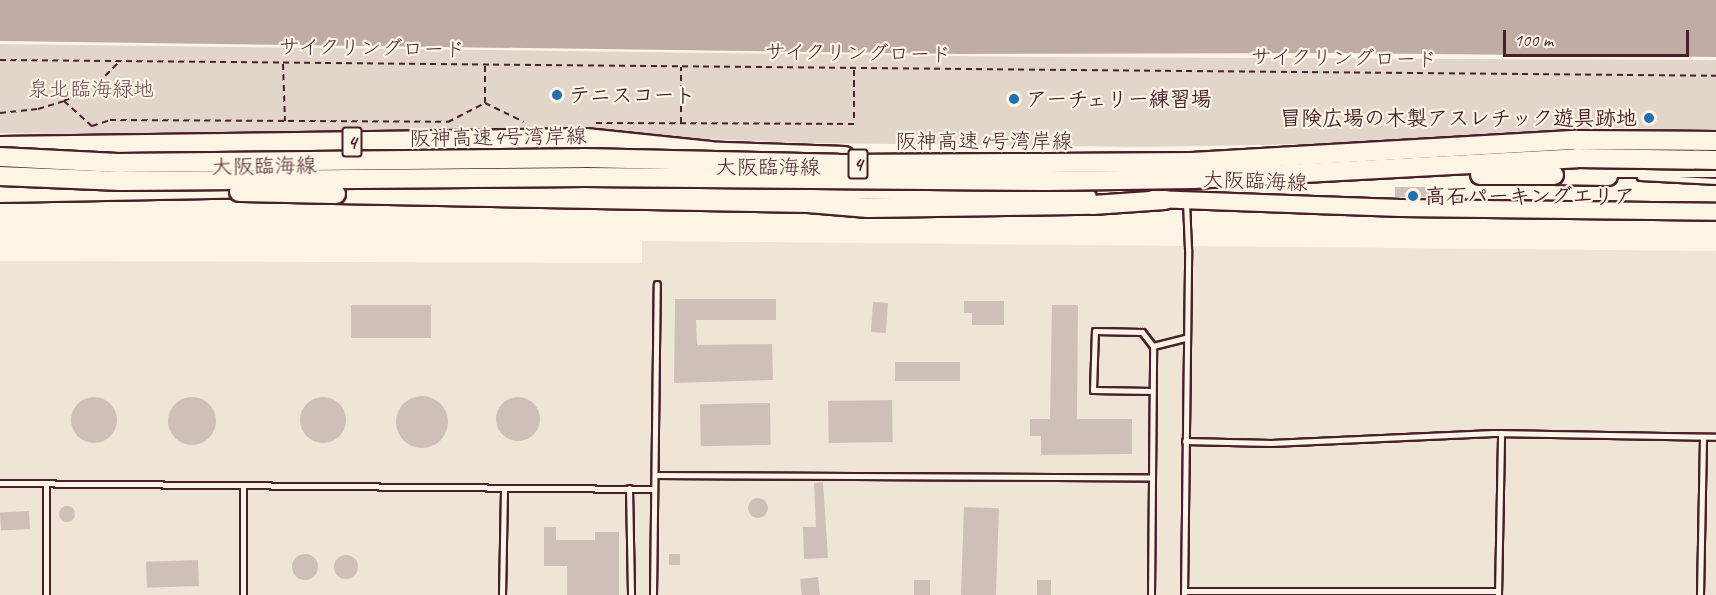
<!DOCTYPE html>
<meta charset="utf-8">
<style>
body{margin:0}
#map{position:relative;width:1716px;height:595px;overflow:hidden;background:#fcf5e5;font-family:Caveat,"Klee One",sans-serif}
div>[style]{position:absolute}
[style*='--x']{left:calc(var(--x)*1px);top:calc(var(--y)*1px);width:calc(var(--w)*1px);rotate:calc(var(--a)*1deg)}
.built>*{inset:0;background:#eee5d7}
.green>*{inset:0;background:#e2d5ca}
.water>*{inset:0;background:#c0aca5}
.building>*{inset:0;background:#cfc0b7;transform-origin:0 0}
.round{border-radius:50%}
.path>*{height:2px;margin-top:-1px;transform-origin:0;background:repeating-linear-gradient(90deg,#4a1f2b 0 6px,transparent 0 10.5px)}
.roads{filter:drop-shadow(2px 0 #4a1f2b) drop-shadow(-2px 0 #4a1f2b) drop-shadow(0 2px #4a1f2b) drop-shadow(0 -2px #4a1f2b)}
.lane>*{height:5px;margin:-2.5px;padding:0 2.5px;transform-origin:2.5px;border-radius:2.5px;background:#fcf5e5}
.primary>*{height:16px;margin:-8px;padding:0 8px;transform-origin:8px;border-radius:8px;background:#fcf5e5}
.highway>*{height:18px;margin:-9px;padding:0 9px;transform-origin:9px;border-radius:9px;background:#fcf5e5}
.bridges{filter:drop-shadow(2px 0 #4a1f2b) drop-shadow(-2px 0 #4a1f2b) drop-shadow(0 2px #4a1f2b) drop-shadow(0 -2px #4a1f2b)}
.highway-bridge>*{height:18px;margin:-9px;padding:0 9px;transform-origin:9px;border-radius:9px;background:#fcf5e5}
.dots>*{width:16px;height:16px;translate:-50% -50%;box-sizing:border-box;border:3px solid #fcf5e5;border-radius:50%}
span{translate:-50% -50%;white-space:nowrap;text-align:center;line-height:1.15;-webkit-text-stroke:4.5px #fcf5e5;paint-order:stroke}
.shield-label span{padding:2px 4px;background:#fcf5e5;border:2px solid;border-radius:4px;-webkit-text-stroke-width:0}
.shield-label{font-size:20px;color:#4a1f2b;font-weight:700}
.street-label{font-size:21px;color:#4a1f2b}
.park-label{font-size:21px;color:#704c53}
.poi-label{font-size:21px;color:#4a1f2b;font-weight:700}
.left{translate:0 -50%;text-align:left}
.right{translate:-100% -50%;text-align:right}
.scale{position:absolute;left:1503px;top:30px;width:186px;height:27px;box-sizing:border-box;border:3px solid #4a1f2b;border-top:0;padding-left:8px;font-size:18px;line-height:21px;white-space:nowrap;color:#4a1f2b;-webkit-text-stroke:4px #fcf5e5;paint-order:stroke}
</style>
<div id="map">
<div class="built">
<i style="clip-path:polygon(642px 241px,1716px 251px,1716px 595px,0 595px,0 261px,642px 263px)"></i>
</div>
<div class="green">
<i style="clip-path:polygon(0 44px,1042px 57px,1716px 60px,1716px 130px,1609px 128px,1307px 144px,1140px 147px,809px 143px,704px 139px,580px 130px,232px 136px,8px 133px,0 133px)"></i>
</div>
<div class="water">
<i style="clip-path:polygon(0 0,1716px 0,1716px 57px,1333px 53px,961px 54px,0 41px)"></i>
</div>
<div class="building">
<i style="left:1395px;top:187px;width:37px;height:10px"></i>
<i style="clip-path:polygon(675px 299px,776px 299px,776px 320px,696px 320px,697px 345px,772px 344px,773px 380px,674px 383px)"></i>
<i style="clip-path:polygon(964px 301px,1004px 301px,1004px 325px,972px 325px,972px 313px,964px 313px)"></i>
<i style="left:873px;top:302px;width:15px;height:30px;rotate:4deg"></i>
<i style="left:351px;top:305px;width:80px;height:33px"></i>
<i style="clip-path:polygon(1052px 305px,1078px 305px,1077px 419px,1132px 419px,1132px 454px,1041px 455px,1041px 436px,1030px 436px,1030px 419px,1050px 419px)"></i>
<i style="left:960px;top:362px;width:19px;height:65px;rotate:90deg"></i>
<i class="round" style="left:396px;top:396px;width:52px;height:52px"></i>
<i class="round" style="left:496px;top:397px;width:44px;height:44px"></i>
<i class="round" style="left:71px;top:397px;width:46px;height:46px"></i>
<i class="round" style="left:300px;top:397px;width:46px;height:46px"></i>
<i class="round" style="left:168px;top:397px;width:48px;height:48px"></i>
<i style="left:892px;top:400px;width:42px;height:64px;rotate:89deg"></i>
<i style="left:770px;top:403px;width:42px;height:70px;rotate:89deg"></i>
<i style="clip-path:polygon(823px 482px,828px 558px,804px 559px,803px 527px,816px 527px,814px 483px)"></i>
<i class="round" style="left:748px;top:498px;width:20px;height:20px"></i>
<i class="round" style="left:59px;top:506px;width:16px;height:16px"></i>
<i style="left:964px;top:507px;width:35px;height:88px;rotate:2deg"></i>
<i style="left:29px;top:511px;width:18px;height:29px;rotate:87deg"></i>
<i style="clip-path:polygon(544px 527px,556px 527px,556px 540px,595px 540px,595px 532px,619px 532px,619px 595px,567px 595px,567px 566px,544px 566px)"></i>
<i style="left:669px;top:554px;width:11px;height:11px"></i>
<i class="round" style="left:292px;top:554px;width:26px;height:26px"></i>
<i class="round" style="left:334px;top:555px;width:24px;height:24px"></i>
<i style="left:198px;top:560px;width:26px;height:52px;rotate:88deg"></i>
<i style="left:818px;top:577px;width:18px;height:18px;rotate:84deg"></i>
<i style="left:914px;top:580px;width:16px;height:15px"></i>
<i style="left:1037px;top:580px;width:14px;height:15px"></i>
</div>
<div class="path">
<i style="--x:0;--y:60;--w:1716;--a:0.53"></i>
<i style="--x:283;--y:64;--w:57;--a:88"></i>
<i style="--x:64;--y:101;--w:38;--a:42"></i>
<i style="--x:92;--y:126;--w:19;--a:-18"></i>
<i style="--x:110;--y:120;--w:338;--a:0.3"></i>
<i style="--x:448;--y:122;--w:42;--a:-27.2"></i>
<i style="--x:485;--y:103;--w:43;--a:26"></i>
<i style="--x:485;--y:103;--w:39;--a:-90"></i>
<i style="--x:0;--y:113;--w:38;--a:-6"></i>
<i style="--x:38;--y:109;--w:27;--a:-17"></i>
<i style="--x:64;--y:101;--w:38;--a:-28"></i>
<i style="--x:98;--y:83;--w:31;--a:-45"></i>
<i style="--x:854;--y:118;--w:50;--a:-90"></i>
<i style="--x:596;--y:123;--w:258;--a:0.2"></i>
<i style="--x:681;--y:123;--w:56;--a:-90"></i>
</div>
<div class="roads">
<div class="lane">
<i style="--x:1640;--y:177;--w:76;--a:3"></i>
<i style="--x:1152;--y:391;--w:59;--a:-179"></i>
<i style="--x:1093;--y:390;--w:59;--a:-88.1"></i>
<i style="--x:1095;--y:331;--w:47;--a:1.2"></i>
<i style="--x:1142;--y:332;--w:18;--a:52"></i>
<i style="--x:1185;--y:441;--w:86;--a:1.3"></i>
<i style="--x:1271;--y:443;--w:223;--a:-2.6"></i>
<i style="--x:1494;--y:433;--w:222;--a:1"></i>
<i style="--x:655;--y:475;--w:497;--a:0.3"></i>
<i style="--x:0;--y:483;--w:653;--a:0.53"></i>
<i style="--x:46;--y:483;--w:112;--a:90"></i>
<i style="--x:243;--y:486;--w:109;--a:90"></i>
<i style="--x:629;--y:488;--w:107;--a:88.9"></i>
<i style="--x:1184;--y:591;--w:314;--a:0"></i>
<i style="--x:502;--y:595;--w:107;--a:-88.9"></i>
<i style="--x:653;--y:595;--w:311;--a:-89.3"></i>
<i style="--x:1151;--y:595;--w:249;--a:-89.5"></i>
<i style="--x:1153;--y:346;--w:34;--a:-14"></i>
<i style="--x:1184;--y:595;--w:346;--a:-89.3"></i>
<i style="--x:1188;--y:249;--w:47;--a:-92.4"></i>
<i style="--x:1498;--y:595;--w:162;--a:-88.9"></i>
<i style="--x:1700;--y:595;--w:158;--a:-88.9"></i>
</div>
<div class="primary">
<i style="--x:697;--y:150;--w:148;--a:1.9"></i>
<i style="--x:112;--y:153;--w:346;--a:-0.5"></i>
<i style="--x:1591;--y:169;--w:125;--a:0"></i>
<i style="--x:454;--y:188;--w:442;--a:0.4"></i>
<i style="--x:896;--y:191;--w:192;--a:1.8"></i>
<i style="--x:0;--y:194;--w:251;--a:-1.1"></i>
<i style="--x:1153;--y:199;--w:248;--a:2.1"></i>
<i style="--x:1401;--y:208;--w:315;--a:0.7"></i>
</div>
<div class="highway">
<i style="--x:0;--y:146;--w:586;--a:-0.78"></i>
<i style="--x:586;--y:138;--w:125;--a:6"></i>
<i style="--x:1554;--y:175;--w:54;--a:1.1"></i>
<i style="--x:336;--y:194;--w:472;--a:1.1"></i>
<i style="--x:808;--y:203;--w:60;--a:4.8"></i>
<i style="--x:868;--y:208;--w:225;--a:-0.8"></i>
<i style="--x:1093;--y:205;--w:72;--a:-4"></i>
</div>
</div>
<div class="bridges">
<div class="highway-bridge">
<i style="--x:0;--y:157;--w:118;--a:2.9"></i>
<i style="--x:118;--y:163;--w:465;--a:-0.6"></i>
<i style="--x:583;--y:158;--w:255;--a:1.3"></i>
<i style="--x:838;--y:164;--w:210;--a:-0.3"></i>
<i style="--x:1048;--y:163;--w:144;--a:-0.4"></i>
<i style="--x:1192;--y:162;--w:385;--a:-3.3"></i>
<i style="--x:1576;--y:140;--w:140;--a:0.4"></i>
<i style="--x:1480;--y:175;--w:74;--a:0"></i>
<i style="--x:0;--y:176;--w:121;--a:2.4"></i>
<i style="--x:121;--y:181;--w:464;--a:-0.5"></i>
<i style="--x:585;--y:177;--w:461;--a:0.5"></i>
<i style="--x:1046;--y:181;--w:147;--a:-0.8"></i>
<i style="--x:1193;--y:179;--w:385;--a:-3.1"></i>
<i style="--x:1577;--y:158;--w:139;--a:0.8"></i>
<i style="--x:239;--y:192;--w:97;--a:1.2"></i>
</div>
</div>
<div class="dots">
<i style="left:557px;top:95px;background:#1f6fb2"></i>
<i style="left:1014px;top:99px;background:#1f6fb2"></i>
<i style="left:1649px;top:118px;background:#1f6fb2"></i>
<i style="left:1413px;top:196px;background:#1f6fb2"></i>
</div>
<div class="shield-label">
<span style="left:352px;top:142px">4</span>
<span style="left:858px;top:164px">4</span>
</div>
<div class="street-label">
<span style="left:372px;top:48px;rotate:1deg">サイクリングロード</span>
<span style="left:858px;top:53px;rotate:1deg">サイクリングロード</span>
<span style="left:1344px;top:58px;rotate:1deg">サイクリングロード</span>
<span style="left:498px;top:137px;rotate:-1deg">阪神高速4号湾岸線</span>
<span style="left:984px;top:141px">阪神高速4号湾岸線</span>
<span style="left:264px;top:166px;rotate:-1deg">大阪臨海線</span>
<span style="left:768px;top:167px">大阪臨海線</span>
<span style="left:1255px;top:181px;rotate:2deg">大阪臨海線</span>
</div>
<div class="park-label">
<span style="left:91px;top:89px">泉北臨海緑地</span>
</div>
<div class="poi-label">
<span class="left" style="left:569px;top:95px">テニスコート</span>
<span class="left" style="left:1026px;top:99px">アーチェリー練習場</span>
<span class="right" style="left:1637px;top:118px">冒険広場の木製アスレチック遊具跡地</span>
<span class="left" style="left:1425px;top:196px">高石パーキングエリア</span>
</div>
<div class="scale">100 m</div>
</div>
